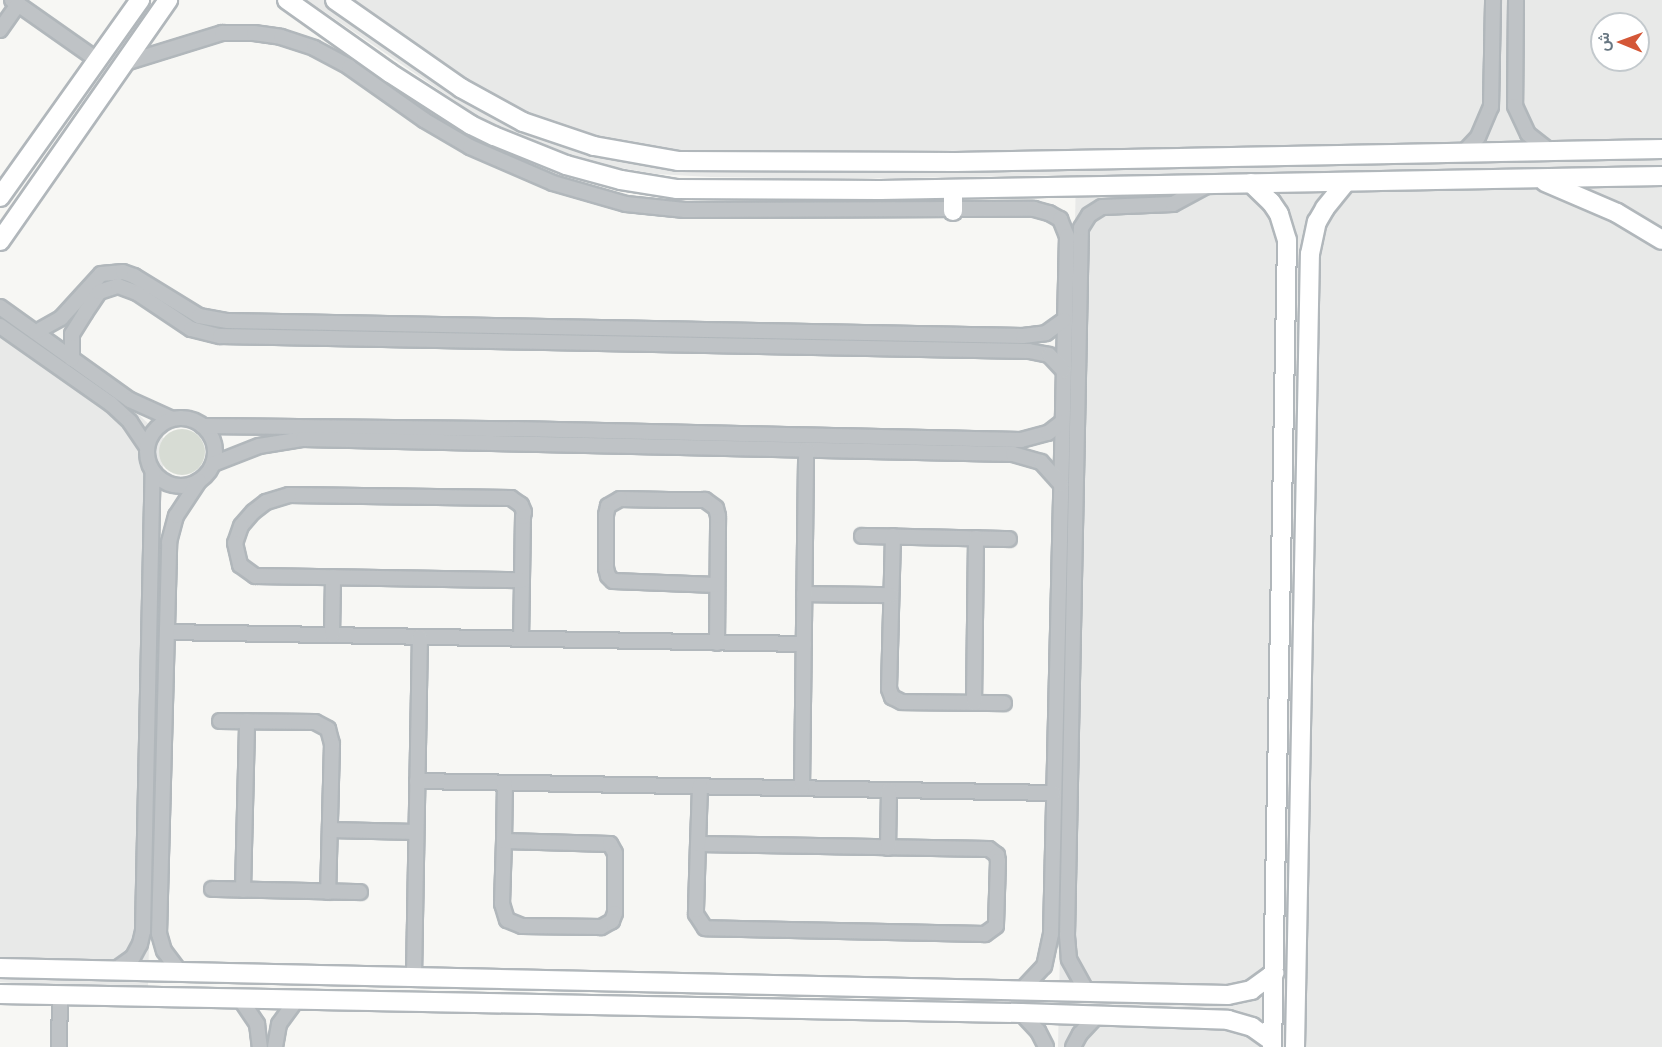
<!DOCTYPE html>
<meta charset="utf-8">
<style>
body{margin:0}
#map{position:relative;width:1662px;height:1047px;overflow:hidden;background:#f7f7f4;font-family:Helvetica,Vazirmatn,sans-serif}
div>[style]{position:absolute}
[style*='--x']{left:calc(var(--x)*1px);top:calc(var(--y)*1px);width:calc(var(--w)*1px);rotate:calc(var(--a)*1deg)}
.built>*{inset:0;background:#e8e9e8}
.green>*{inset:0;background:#d7dcd4}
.round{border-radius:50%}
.roads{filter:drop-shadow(2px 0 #b1b7bb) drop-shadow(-2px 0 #b1b7bb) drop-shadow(0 2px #b1b7bb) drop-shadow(0 -2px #b1b7bb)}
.street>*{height:14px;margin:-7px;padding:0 7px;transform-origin:7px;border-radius:7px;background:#bfc3c6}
.street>.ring{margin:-7px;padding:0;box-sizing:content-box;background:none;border:14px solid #bfc3c6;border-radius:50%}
.secondary>*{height:18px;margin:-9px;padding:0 9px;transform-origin:9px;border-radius:9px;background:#fff}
span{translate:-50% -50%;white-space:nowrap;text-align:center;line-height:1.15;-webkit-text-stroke:6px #fff;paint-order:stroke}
.north{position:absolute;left:1590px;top:12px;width:60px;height:60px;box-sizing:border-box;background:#fff;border:2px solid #c3c9cd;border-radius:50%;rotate:271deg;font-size:16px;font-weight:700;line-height:24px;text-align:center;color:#697883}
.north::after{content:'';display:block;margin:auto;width:21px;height:27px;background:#d45737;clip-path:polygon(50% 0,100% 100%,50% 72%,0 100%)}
</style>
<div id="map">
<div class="built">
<i style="clip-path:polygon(evenodd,307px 0,1662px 0,1662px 1047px,1058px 1047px,1076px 175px,842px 179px,711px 177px,656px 174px,603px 165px,525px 139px,476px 115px,307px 0,1602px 24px,1638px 24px,1638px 60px,1602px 60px,1602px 24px)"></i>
<i style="clip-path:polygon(0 319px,138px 414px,174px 448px,164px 462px,160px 484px,148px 987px,47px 986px,0 982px)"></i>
</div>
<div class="green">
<i class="round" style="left:159px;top:429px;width:46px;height:46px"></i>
</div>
<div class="roads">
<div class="street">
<i style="--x:12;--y:0;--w:103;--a:35.1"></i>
<i style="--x:1516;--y:0;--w:106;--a:90.5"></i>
<i style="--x:1515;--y:106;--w:31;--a:65"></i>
<i style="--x:1528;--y:134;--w:28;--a:38"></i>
<i style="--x:0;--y:30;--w:32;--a:-55"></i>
<i style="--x:125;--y:63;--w:102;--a:-17.2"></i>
<i style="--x:222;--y:33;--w:32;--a:0"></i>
<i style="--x:254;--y:33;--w:27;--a:8"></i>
<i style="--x:281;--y:37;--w:35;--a:18"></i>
<i style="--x:314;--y:48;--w:40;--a:28"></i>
<i style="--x:349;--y:67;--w:92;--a:35.2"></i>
<i style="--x:424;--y:120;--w:53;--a:30.4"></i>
<i style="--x:470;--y:147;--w:90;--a:23.4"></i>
<i style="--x:553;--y:183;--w:76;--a:16"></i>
<i style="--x:626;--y:204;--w:59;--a:5.8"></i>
<i style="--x:685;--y:210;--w:349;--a:-0.2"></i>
<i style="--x:1034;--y:209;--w:16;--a:15"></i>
<i style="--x:1049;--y:213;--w:13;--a:29"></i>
<i style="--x:1060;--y:219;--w:18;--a:68"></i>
<i style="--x:1067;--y:236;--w:698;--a:91.31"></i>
<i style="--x:1051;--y:934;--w:33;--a:102"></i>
<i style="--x:1044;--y:966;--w:33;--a:133"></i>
<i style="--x:1463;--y:153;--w:22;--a:-47"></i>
<i style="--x:1478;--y:137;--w:33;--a:-67"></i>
<i style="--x:1491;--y:107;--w:107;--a:-88.9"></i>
<i style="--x:0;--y:307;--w:160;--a:35.6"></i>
<i style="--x:130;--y:400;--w:46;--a:24.3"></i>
<i style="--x:0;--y:326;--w:136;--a:35.1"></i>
<i style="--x:111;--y:404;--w:26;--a:43"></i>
<i style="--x:130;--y:422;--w:30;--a:56"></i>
<i style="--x:36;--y:332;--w:29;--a:-29"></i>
<i style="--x:61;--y:318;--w:59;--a:-47.7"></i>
<i style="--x:101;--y:274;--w:22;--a:-5"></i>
<i style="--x:123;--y:272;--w:12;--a:20"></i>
<i style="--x:134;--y:276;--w:76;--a:31.6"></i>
<i style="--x:199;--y:316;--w:29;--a:10"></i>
<i style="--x:228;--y:321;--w:795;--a:1.08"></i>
<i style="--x:1023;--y:336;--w:23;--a:-7"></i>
<i style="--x:1046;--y:333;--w:22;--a:-36"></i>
<i style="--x:72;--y:359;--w:25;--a:-90"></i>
<i style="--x:72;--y:334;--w:25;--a:-58"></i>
<i style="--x:85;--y:313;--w:25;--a:-56"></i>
<i style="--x:99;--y:292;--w:20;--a:-18"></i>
<i style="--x:118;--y:286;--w:20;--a:20"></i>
<i style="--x:137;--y:293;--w:65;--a:33.7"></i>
<i style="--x:191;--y:329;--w:30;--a:14"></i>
<i style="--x:220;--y:336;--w:809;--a:1.06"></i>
<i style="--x:1029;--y:351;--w:20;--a:11"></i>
<i style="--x:1049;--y:355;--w:21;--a:47"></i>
<i class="ring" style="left:147px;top:418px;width:54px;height:54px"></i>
<i style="--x:203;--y:426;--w:310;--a:0.6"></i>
<i style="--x:513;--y:429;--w:508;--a:1.24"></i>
<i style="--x:1021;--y:440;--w:28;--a:-15"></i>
<i style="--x:1048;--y:433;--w:18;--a:-38"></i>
<i style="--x:213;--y:464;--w:49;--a:-21.4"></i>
<i style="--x:259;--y:446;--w:45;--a:-9"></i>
<i style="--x:303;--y:439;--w:710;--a:1.21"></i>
<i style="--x:1013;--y:454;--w:29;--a:16"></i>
<i style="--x:1041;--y:462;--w:30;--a:48"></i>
<i style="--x:862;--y:536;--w:147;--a:1.2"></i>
<i style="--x:893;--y:536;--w:153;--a:91.5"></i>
<i style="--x:889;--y:689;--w:9;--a:69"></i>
<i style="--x:892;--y:697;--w:11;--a:27"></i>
<i style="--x:902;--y:702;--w:102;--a:0.6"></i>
<i style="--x:804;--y:594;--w:87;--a:0.7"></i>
<i style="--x:167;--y:632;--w:637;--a:1.08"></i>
<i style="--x:332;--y:635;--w:58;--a:-89"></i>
<i style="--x:521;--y:639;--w:59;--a:-89"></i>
<i style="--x:522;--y:580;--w:63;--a:-89.1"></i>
<i style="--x:523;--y:517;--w:5;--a:-79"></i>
<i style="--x:524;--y:512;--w:8;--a:-113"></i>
<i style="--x:521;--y:505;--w:12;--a:-145"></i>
<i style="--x:511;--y:498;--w:222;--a:-179.2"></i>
<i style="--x:289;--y:495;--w:24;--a:163"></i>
<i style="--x:266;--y:502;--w:16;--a:142"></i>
<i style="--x:253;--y:512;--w:18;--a:131"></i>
<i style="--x:241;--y:526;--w:18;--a:109"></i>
<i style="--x:235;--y:543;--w:23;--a:77"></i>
<i style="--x:240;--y:565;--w:19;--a:36"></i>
<i style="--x:255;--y:576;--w:267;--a:0.9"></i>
<i style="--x:717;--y:643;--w:127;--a:-89.5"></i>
<i style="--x:718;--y:516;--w:8;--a:-104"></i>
<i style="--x:716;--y:508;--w:14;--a:-144"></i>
<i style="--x:705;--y:500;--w:36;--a:180"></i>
<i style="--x:669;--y:500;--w:49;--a:-178.8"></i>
<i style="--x:620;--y:499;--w:14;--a:150"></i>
<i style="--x:608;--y:506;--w:9;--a:103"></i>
<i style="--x:606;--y:515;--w:53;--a:90"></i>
<i style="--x:606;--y:568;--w:8;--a:76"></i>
<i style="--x:608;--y:576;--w:7;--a:45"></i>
<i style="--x:613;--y:581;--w:104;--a:2.2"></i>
<i style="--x:974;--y:703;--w:165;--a:-89.3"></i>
<i style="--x:220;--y:721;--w:95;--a:0.6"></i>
<i style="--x:315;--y:722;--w:15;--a:28"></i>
<i style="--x:328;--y:729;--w:16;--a:75"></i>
<i style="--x:332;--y:744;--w:148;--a:91.5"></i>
<i style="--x:417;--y:781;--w:637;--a:1.08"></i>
<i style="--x:802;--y:788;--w:338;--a:-89.3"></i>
<i style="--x:330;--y:830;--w:86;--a:1.3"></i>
<i style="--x:504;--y:841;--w:106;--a:1.6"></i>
<i style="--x:610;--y:844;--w:10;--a:61"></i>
<i style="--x:615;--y:853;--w:60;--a:90"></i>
<i style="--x:615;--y:913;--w:9;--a:111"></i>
<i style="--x:612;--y:921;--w:13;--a:151"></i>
<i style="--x:601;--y:927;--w:79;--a:-179.3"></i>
<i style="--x:522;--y:926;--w:16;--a:-158"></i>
<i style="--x:507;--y:920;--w:17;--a:-107"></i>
<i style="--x:502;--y:904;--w:63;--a:-88.2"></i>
<i style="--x:504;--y:841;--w:58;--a:-89"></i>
<i style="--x:698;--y:844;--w:291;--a:1"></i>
<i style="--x:989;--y:849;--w:10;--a:37"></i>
<i style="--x:997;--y:855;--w:6;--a:81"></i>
<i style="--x:998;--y:861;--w:65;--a:91.8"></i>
<i style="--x:996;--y:926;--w:14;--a:144"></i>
<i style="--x:985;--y:934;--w:280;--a:-178.8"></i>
<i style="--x:705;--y:928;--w:17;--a:-123"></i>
<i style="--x:696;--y:914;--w:4;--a:-90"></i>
<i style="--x:696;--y:910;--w:66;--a:-88.3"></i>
<i style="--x:698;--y:844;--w:58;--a:-88"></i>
<i style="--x:888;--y:848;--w:58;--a:-89"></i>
<i style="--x:212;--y:889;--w:148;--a:1.2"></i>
<i style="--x:243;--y:890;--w:169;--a:-88.6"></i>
<i style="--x:115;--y:970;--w:22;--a:-36"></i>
<i style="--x:133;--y:957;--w:15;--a:-62"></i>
<i style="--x:140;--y:944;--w:13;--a:-77"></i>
<i style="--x:143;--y:931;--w:460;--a:-88.8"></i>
<i style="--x:180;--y:972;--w:26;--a:-127"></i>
<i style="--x:164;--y:951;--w:18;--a:-106"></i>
<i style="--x:159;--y:934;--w:392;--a:-88.5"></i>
<i style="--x:169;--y:542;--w:27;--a:-75"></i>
<i style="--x:176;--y:516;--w:42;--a:-56.7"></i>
<i style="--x:414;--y:977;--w:340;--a:-89"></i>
<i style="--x:1087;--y:992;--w:38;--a:-119"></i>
<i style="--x:1069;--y:959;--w:24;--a:-95"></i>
<i style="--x:1067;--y:935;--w:707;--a:-88.87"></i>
<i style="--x:1081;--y:228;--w:15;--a:-58"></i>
<i style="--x:1089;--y:215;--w:15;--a:-32"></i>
<i style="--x:1102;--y:207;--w:71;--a:-2.4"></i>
<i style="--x:1173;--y:204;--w:42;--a:-28.4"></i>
<i style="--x:241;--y:1000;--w:29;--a:56"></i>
<i style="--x:257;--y:1024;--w:23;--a:83"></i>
<i style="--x:1021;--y:1013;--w:25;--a:47"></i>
<i style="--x:1038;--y:1031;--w:18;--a:63"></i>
<i style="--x:59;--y:1047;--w:50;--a:-88.9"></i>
<i style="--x:275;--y:1047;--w:23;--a:-80"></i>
<i style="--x:279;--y:1024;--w:29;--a:-54"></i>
<i style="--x:1073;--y:1047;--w:15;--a:-62"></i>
<i style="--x:1080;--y:1034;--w:25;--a:-47"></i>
</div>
<div class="secondary">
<i style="--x:287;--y:0;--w:126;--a:35.3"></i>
<i style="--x:390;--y:73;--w:96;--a:32.7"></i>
<i style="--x:471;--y:125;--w:25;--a:26"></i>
<i style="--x:494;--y:136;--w:78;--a:21.9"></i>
<i style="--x:566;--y:165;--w:57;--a:15.3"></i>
<i style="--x:621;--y:180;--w:57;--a:9.1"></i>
<i style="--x:677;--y:189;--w:203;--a:0.3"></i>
<i style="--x:880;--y:190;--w:782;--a:-1.03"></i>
<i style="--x:335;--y:0;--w:154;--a:34.9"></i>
<i style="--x:461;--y:88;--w:71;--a:28.7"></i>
<i style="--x:523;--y:122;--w:75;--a:18.7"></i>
<i style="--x:594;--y:146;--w:85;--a:10.1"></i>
<i style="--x:678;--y:161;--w:278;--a:0.2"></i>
<i style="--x:956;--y:162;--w:706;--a:-1.05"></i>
<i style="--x:1545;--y:182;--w:78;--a:23.3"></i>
<i style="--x:1617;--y:213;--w:52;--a:31"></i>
<i style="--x:1251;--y:183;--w:28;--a:44"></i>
<i style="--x:1271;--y:202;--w:14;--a:56"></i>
<i style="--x:1279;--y:214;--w:27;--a:73"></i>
<i style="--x:1287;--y:240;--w:807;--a:91.06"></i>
<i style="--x:953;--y:189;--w:22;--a:90"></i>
<i style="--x:0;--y:197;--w:242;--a:-54.6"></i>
<i style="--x:0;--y:241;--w:294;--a:-55.1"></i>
<i style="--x:0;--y:968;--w:1228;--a:1.26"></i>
<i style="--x:1228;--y:995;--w:24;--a:-12"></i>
<i style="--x:1251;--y:990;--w:29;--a:-36"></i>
<i style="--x:0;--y:994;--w:1021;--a:1.07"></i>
<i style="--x:1021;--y:1013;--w:207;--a:1.9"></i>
<i style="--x:1228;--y:1020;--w:25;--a:16"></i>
<i style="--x:1252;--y:1027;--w:24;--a:35"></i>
<i style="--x:1295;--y:1047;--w:793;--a:-88.92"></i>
<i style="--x:1310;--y:254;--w:33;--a:-78"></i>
<i style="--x:1317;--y:222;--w:16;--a:-60"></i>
<i style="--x:1325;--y:208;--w:33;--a:-51"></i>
</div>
</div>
<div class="north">ش</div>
</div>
